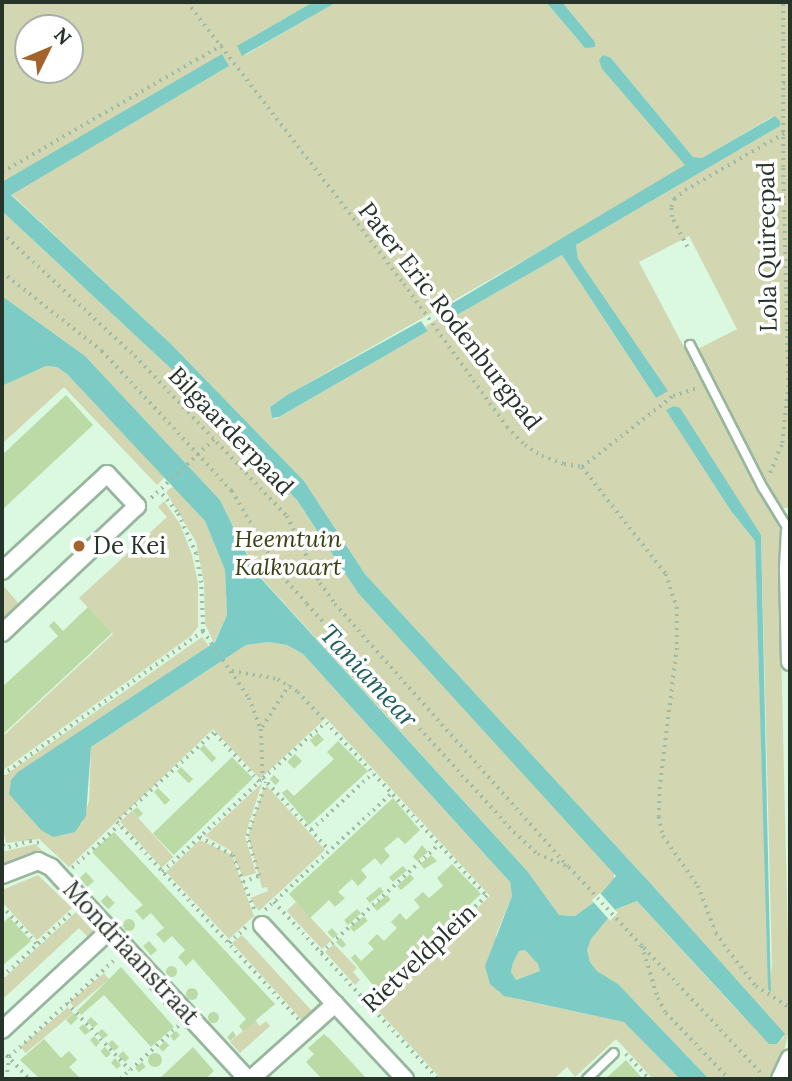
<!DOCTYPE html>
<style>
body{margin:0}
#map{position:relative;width:792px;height:1081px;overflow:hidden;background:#daf9e0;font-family:Lora,serif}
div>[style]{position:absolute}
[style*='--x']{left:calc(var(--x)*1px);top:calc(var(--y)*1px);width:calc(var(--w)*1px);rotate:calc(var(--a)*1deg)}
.green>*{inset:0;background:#d2d7b2;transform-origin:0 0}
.water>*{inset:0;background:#7dcbc5}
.pier>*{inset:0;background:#daf9e0;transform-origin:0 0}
.building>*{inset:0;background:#bbdaa6;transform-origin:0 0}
.round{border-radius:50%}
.path>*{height:3.5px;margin-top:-1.75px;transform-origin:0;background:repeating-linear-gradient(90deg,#a1baa6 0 2px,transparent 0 7px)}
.roads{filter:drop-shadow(2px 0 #98b69e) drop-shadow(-2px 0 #98b69e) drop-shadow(0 2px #98b69e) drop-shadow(0 -2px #98b69e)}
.service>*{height:8px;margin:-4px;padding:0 4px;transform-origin:4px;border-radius:4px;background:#fff}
.minor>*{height:16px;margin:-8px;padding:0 8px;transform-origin:8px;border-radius:8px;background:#fff}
.dots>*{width:19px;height:19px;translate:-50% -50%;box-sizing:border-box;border:4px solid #fff;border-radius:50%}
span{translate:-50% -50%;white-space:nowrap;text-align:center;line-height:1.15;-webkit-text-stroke:7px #fff;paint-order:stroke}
.street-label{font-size:24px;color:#27342a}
.park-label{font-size:24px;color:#3d4115;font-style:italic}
.poi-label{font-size:24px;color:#27342a}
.left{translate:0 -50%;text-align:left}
.water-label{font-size:26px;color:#1f5f5b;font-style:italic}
.frame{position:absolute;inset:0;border:4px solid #27342a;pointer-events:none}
.north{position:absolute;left:14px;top:14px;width:70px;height:70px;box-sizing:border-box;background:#fff;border:2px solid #a9aeaa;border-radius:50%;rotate:47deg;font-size:19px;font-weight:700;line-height:28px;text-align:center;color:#27342a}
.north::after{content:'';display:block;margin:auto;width:24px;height:32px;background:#a3632c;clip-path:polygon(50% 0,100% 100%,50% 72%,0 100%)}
</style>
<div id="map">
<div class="green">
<i style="clip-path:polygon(evenodd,2px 2px,313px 2px,238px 46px,245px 55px,337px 2px,546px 2px,585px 48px,595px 42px,562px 2px,790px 2px,788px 508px,780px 508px,698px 349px,737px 329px,689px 236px,639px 262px,782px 533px,781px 646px,790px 1027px,782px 1059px,770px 1079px,709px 1079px,618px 984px,597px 971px,590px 962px,587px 950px,591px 939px,616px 909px,637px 901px,737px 1010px,777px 1044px,784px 1037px,784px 1034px,652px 885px,365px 574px,304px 481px,171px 344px,11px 194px,229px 66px,2px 182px,2px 2px,28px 28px,70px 28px,70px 70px,28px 70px,28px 28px,2px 2px,611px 58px,693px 157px,702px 158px,772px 117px,780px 126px,576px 245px,578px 259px,667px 390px,656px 398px,562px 255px,441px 324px,437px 319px,426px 326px,428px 331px,276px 419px,272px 418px,270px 407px,287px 395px,681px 171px,685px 165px,681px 157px,602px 69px,611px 58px,2px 2px,667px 410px,761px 535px,772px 965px,769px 992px,755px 541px,731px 511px,667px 410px)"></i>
<i style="clip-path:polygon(2px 211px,182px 379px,297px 500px,358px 593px,614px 871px,614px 881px,593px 903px,575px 916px,559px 915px,528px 872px,256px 572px,220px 500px,85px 356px,2px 296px)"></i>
<i style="clip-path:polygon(46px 366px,57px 367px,67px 374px,165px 477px,157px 485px,64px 387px,2px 444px,2px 386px)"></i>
<i style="clip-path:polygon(173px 486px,205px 521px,225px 570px,227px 615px,214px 643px,205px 624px,204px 583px,196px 542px,166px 492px)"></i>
<i style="clip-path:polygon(164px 501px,180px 524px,192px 555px,198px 583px,198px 627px,191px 636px,2px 771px,2px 737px,113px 634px,79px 598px,167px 517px,158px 507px)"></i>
<i style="clip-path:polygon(2px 584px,19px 604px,2px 619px)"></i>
<i style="clip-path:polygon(202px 637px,209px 646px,11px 780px,82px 824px,89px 801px,91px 747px,246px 645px,268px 642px,287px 645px,303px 654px,510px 882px,512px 896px,496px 935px,498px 992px,518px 999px,625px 1022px,680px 1079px,653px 1079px,616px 1039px,575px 1077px,567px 1067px,554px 1079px,441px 1079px,373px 1005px,490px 896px,326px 718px,260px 779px,213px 729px,69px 867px,39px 839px,6px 843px,2px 825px,4px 776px)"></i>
<i style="clip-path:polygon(262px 783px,245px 836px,256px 873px,243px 877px,231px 851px,205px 836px)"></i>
<i style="clip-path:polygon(267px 786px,325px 850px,259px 911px,250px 898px,268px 891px,267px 887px,262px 888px,248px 836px,263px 790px)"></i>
<i style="left:132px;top:811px;width:62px;height:16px;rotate:48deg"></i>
<i style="clip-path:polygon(200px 840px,232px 855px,254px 916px,229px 939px,166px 872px)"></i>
<i style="clip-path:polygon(35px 844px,47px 855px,34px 853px,2px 867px,2px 852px)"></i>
<i style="clip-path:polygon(38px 875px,72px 908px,37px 940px,2px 902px,2px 890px)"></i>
<i style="left:296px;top:902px;width:52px;height:13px;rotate:47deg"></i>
<i style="clip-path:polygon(76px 912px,95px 933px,89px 938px,79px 928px,2px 1000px,2px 980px)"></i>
<i style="clip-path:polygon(242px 935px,311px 1010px,322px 1000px,324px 1002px,303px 1021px,232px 943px)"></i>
<i style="clip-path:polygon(334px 944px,357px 968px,353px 972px,360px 980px,355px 985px,325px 952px)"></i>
<i style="clip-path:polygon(525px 950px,538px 964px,540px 971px,516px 980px,511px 972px,513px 963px,519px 951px)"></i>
<i style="left:104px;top:973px;width:8px;height:45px;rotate:50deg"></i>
<i style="left:68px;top:1007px;width:8px;height:62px;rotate:50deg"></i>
<i style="clip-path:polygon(255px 1020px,260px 1026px,266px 1021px,270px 1026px,240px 1053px,230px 1042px)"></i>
</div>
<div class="water">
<i style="clip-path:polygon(313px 2px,337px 2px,242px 56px,237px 46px)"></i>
<i style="clip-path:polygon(546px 2px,562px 2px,595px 42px,595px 47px,585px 48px)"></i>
<i style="clip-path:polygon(evenodd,222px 54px,229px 66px,11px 195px,171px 344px,304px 481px,365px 574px,652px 885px,785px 1034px,777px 1044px,769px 1044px,637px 901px,616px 909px,591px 939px,587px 950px,590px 962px,597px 971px,618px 984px,709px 1079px,680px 1079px,624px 1022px,504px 996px,490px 984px,485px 966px,512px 896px,510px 882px,303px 654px,287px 645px,268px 642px,246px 645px,91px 747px,86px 816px,75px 832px,53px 837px,41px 830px,9px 794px,11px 780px,18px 772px,215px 642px,227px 615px,225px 570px,205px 521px,67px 374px,57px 367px,46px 366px,2px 386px,2px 296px,85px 356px,220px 500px,256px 573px,528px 872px,559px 915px,575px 916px,593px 903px,616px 876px,358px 593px,297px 500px,182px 379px,2px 211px,2px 182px,222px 54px,525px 950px,538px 964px,540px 971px,516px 980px,511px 972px,513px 963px,519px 951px,525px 950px)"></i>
<i style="clip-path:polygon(603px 55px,611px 58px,693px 157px,702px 158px,775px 116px,780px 121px,780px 126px,576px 245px,578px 259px,668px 391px,656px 398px,562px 255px,441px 324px,436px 317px,436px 313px,685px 165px,602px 69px,599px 60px)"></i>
<i style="clip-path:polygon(421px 321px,428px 331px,279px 417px,272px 418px,270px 407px,287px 395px)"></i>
<i style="clip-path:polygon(674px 406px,680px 408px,761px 535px,771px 993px,768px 989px,755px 541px,731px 511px,666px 410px)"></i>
</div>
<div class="pier">
<i style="left:600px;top:893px;width:27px;height:11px;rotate:48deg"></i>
</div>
<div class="building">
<i style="clip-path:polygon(66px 395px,93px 425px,2px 510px,2px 455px)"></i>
<i style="clip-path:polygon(88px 607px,112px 633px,2px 735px,2px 687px,58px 636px,49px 626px,54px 621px,63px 631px)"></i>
<i style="left:318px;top:733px;width:9px;height:11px;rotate:49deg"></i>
<i style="clip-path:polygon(338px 741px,368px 771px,309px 825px,282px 793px,287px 789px,294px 796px,334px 759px,327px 752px)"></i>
<i style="left:204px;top:745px;width:18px;height:6px;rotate:47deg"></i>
<i style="left:295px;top:754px;width:10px;height:11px;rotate:45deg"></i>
<i style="left:232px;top:757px;width:30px;height:110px;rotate:46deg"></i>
<i style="left:181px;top:767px;width:17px;height:6px;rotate:45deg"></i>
<i style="left:274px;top:775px;width:8px;height:6px;rotate:45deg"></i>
<i style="clip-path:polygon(158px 788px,170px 800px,165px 805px,154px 792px)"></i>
<i style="clip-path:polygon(393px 798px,420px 830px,405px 844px,398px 837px,384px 849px,390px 856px,381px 865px,375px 858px,361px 870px,367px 877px,358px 886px,352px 879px,338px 892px,345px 898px,335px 907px,329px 900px,310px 918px,289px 894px)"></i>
<i style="left:137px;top:807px;width:9px;height:6px;rotate:49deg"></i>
<i style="clip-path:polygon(114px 832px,275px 1004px,243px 1031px,239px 1026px,246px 1019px,193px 959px,186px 966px,178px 957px,185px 950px,172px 936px,164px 943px,156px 934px,164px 928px,151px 913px,143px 920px,135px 911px,143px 905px,92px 852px)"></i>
<i style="clip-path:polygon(422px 845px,428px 852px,417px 861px,413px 857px)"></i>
<i style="clip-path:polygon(431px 855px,437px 861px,424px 869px,420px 864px)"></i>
<i style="clip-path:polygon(452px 864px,481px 894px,377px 990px,351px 958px,355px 954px,361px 961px,374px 949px,368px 943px,377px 934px,384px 941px,397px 928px,391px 922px,400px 913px,406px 920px,420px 907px,414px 900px,423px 892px,429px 898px,443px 886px,437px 878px)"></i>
<i style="left:403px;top:866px;width:6px;height:18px;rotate:51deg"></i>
<i style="left:86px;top:872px;width:12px;height:9px;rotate:48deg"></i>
<i style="clip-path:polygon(410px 874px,414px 879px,401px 890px,397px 886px)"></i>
<i style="left:380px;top:887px;width:6px;height:18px;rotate:51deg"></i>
<i style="left:107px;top:895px;width:11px;height:9px;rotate:45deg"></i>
<i style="left:387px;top:895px;width:6px;height:18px;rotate:51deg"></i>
<i style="clip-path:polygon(357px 909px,361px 913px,348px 925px,344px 920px)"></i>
<i style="left:364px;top:916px;width:6px;height:18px;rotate:51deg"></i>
<i style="clip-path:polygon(9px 917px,31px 941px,2px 966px,2px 924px)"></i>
<i class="round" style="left:123px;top:919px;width:12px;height:12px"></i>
<i style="left:332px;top:928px;width:9px;height:6px;rotate:49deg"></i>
<i style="clip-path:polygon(341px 938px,346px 945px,342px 948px,336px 942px)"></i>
<i style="left:149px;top:941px;width:12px;height:8px;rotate:48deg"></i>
<i class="round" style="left:165.5px;top:965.5px;width:11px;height:11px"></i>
<i style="clip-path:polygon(121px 967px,174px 1027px,151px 1047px,104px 995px,81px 1015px,77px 1011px)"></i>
<i class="round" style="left:186px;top:988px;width:12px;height:12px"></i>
<i class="round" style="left:207.5px;top:1011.5px;width:11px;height:11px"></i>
<i style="clip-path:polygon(74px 1013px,78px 1018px,71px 1025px,66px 1020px)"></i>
<i style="clip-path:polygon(91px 1017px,98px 1024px,93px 1028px,87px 1021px)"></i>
<i style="clip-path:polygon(83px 1024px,90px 1031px,85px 1035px,79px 1028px)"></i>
<i style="clip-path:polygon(102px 1029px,108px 1035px,103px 1039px,97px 1033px)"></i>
<i style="clip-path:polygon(176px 1031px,180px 1035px,174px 1041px,170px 1036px)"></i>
<i style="clip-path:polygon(233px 1031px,236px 1036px,230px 1041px,227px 1037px)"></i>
<i style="clip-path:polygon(324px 1034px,330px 1039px,367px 1079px,322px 1079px,306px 1062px,314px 1054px,308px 1048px)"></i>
<i style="clip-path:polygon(94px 1036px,100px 1042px,96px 1047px,90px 1040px)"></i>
<i style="clip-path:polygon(44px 1039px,61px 1058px,69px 1051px,77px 1060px,69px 1067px,81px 1079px,40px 1079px,20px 1060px)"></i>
<i style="clip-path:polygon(112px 1040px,119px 1047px,114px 1051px,108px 1044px)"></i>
<i style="left:165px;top:1041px;width:6px;height:9px;rotate:45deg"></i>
<i style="left:105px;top:1047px;width:9px;height:6px;rotate:49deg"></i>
<i style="clip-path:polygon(193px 1047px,214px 1071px,205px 1079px,159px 1079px)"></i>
<i style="clip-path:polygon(123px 1051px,129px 1058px,125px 1062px,118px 1056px)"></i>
<i class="round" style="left:148px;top:1053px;width:14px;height:14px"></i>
<i style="clip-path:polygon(115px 1058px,121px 1065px,117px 1069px,111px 1063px)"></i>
<i style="clip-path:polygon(626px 1060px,643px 1079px,605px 1079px)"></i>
<i style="left:142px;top:1062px;width:6px;height:9px;rotate:51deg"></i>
</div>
<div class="path">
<i style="--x:187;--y:2;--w:356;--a:52.4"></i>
<i style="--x:404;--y:284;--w:176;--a:54.2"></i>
<i style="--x:507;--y:427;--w:25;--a:45"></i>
<i style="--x:525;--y:445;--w:20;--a:33"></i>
<i style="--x:542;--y:456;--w:23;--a:20"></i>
<i style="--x:564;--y:464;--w:18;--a:9"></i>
<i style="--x:582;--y:467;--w:136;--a:51.9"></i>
<i style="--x:666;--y:574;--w:35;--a:72"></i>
<i style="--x:677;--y:607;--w:41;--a:90"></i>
<i style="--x:677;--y:648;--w:140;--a:97"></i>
<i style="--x:660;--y:787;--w:30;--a:92"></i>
<i style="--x:659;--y:817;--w:19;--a:78"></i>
<i style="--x:663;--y:836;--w:61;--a:55"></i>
<i style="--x:698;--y:886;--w:50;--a:69"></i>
<i style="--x:716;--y:933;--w:21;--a:55"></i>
<i style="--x:728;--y:950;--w:46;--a:52.1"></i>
<i style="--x:756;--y:986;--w:40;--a:32.9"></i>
<i style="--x:783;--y:84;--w:8;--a:-23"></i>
<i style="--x:2;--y:172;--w:254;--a:-30"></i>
<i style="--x:2;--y:233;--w:181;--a:42.8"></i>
<i style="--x:135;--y:356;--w:221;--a:46.5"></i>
<i style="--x:287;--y:516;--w:75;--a:63.8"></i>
<i style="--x:320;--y:583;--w:26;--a:54"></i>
<i style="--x:335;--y:604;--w:351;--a:48.4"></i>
<i style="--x:687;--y:247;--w:34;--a:-117"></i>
<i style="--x:672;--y:217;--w:10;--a:-96"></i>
<i style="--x:671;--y:207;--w:9;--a:-69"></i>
<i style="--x:674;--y:199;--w:14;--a:-39"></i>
<i style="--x:685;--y:190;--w:121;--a:-29.7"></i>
<i style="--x:2;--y:272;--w:127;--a:38.3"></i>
<i style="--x:102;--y:351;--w:191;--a:47.1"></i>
<i style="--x:232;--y:491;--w:99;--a:59.5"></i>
<i style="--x:282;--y:576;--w:38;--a:48"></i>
<i style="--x:307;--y:604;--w:308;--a:47.8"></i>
<i style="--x:514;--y:832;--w:33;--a:43"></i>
<i style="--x:538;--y:854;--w:34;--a:23"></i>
<i style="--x:569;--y:867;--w:108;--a:47.3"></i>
<i style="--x:642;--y:946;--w:54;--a:72.9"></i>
<i style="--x:658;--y:998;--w:17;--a:62"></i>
<i style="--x:666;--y:1013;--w:91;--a:46.3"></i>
<i style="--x:582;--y:467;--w:115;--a:-38"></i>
<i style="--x:673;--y:396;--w:26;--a:-18"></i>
<i style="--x:770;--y:473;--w:32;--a:-68"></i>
<i style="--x:782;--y:443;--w:56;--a:-83.9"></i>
<i style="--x:788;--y:387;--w:220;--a:-91.3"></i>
<i style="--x:783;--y:167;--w:165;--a:-90"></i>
<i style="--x:151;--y:498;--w:86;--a:-43.1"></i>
<i style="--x:203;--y:631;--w:81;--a:55.5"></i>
<i style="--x:249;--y:698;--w:33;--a:69"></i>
<i style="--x:261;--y:729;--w:49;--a:87.7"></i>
<i style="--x:232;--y:671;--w:47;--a:9.9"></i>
<i style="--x:278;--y:679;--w:24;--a:33"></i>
<i style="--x:298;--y:692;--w:278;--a:47.2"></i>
<i style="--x:487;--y:896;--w:168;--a:137.4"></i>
<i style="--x:262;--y:727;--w:50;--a:-57.3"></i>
<i style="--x:2;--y:775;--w:247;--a:-35.6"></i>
<i style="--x:203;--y:631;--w:48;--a:-92.4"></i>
<i style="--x:201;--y:583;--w:29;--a:-100"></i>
<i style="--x:196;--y:554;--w:46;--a:-114.3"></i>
<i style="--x:177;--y:512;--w:28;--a:-131"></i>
<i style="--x:263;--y:778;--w:84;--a:-41.6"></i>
<i style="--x:259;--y:782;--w:67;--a:-132.6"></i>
<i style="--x:214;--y:733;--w:132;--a:137.5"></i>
<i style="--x:117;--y:822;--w:268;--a:47.4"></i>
<i style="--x:311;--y:830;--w:84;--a:-42.6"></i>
<i style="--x:200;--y:837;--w:38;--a:29"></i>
<i style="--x:233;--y:855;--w:60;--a:68.6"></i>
<i style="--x:2;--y:838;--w:10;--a:79"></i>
<i style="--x:2;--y:849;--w:29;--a:-16"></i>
<i style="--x:30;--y:841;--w:13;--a:13"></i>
<i style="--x:72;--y:868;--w:64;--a:-42.5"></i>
<i style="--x:162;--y:872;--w:138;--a:-42.9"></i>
<i style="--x:263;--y:778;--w:98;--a:47.5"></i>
<i style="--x:243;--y:882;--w:17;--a:-21"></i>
<i style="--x:259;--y:876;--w:42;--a:-106.7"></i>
<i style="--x:247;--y:836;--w:57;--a:-70.6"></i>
<i style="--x:274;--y:902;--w:241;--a:47.2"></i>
<i style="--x:2;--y:906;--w:52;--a:47.4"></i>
<i style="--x:265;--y:910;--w:173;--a:-42.7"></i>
<i style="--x:229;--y:943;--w:23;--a:-43"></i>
<i style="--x:644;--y:948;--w:174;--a:46.9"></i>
<i style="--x:321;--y:953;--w:161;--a:-42.7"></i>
<i style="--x:2;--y:977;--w:96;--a:-42.9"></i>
<i style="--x:67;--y:1003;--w:92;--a:46.8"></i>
<i style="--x:2;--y:1050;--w:40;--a:47"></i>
<i style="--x:626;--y:1054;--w:34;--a:47"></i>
<i style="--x:6;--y:1079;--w:22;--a:-82"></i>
<i style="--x:9;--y:1057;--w:143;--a:-42.7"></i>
<i style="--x:120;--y:1079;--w:79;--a:-42.4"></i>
</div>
<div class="roads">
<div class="service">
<i style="--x:690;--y:345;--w:161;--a:63"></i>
<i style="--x:763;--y:488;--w:52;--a:58.5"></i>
<i style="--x:587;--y:1079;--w:37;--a:-44"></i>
</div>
<div class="minor">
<i style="--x:790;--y:530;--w:38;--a:93"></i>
<i style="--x:788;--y:568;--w:94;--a:88.8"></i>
<i style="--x:2;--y:571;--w:143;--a:-42.7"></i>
<i style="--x:107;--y:474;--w:44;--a:46.8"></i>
<i style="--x:137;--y:506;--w:185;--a:136.7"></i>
<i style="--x:2;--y:875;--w:39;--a:-21"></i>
<i style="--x:38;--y:861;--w:14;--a:25"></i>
<i style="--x:51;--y:867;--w:289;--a:47.2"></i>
<i style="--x:262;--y:925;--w:108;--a:47.3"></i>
<i style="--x:2;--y:1030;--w:147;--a:-42.8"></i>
<i style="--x:251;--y:1079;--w:113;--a:-41.8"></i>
<i style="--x:335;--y:1004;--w:103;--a:47"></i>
<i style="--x:780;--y:1079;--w:23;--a:-65"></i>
</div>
</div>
<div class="dots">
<i style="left:79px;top:546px;background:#a3632c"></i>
</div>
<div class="street-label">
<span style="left:767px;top:247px;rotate:-91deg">Lola Quirecpad</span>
<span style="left:450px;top:316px;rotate:52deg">Pater Eric Rodenburgpad</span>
<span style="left:231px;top:431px;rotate:46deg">Bilgaarderpaad</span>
<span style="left:131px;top:953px;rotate:47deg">Mondriaanstraat</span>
<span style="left:419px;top:958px;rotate:-43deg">Rietveldplein</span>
</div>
<div class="park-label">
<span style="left:288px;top:553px">Heemtuin<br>Kalkvaart</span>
</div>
<div class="poi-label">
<span class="left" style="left:93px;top:546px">De Kei</span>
</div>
<div class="water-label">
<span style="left:369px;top:676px;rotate:47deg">Taniamear</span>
</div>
<div class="frame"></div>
<div class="north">N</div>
</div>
